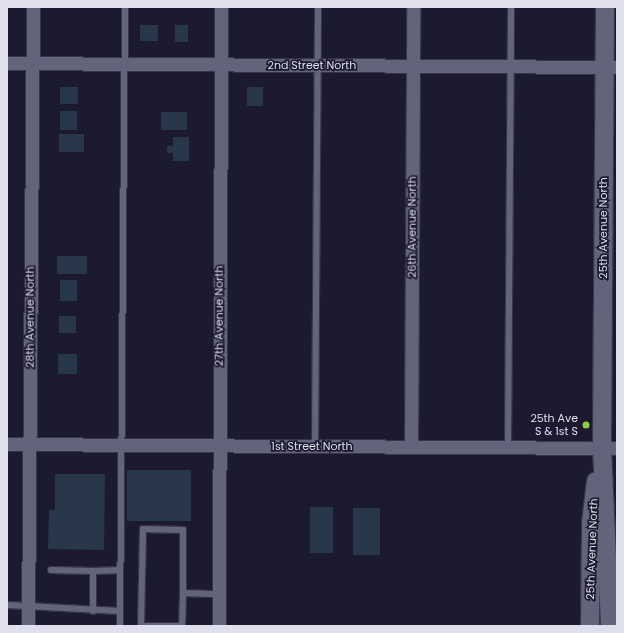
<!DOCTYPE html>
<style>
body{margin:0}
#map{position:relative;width:624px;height:633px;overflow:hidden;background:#1c1a2f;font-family:Poppins,sans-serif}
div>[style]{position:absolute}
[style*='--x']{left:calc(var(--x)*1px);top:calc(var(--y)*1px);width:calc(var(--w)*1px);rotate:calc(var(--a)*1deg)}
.building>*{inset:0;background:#28374a;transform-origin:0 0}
.roads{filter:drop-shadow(1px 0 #373546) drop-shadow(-1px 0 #373546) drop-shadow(0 1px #373546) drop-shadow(0 -1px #373546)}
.lane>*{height:6px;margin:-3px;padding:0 3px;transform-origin:3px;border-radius:3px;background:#64637c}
.street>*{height:13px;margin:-6.5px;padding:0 6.5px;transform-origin:6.5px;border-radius:6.5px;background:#64637c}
.secondary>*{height:18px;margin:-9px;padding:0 9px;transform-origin:9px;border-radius:9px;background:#64637c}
.dots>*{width:11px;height:11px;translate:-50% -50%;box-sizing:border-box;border:2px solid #1c1a2f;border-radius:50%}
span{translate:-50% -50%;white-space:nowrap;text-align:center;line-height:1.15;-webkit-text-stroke:3.5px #1c1a2f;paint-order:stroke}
.street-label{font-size:11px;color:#dfdfee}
.poi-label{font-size:11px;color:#dfdfee}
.right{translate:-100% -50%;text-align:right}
.frame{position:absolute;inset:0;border:8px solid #dfdfee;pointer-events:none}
</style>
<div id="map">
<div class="building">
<i style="left:140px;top:25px;width:18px;height:16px"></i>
<i style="left:175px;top:25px;width:13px;height:17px"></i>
<i style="left:60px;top:87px;width:18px;height:17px"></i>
<i style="left:247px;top:87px;width:16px;height:19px"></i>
<i style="left:60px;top:111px;width:17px;height:19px"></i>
<i style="left:161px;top:112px;width:26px;height:18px"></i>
<i style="left:59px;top:134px;width:25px;height:18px"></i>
<i style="clip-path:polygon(173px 137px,189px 137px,189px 161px,173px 161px,173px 153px,167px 153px,167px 146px,173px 146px)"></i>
<i style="left:57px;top:256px;width:30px;height:18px"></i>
<i style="left:60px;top:280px;width:17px;height:21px"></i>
<i style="left:59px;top:316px;width:17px;height:17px"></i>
<i style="left:58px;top:354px;width:19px;height:20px"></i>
<i style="left:127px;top:470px;width:64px;height:51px"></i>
<i style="clip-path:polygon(55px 474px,105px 474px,104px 550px,48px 549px,49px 510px,55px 510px)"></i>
<i style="left:310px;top:507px;width:23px;height:46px"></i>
<i style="left:353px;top:508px;width:27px;height:47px"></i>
</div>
<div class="roads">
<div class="lane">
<i style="--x:315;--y:446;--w:439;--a:-89.6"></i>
<i style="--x:508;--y:447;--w:440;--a:-89.6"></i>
<i style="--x:51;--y:570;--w:42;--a:1.4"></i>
<i style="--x:93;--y:571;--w:40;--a:90"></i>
<i style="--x:93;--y:571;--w:27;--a:-2"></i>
<i style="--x:7;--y:605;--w:113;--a:3"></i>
<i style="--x:141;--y:625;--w:96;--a:-88.8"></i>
<i style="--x:143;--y:529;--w:40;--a:1.4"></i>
<i style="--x:183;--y:530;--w:63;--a:90"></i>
<i style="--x:183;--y:593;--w:36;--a:2"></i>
<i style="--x:182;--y:625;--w:32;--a:-88"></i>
<i style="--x:120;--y:626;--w:619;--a:-89.54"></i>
<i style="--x:141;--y:626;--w:41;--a:0"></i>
</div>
<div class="street">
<i style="--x:7;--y:63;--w:610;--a:0.38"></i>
<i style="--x:7;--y:444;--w:610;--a:0.38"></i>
<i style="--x:411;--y:447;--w:440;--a:-89.7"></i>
<i style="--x:28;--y:626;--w:619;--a:-89.54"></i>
<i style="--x:219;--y:626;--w:619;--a:-89.81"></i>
</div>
<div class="secondary">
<i style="--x:605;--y:7;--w:441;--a:90.4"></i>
<i style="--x:602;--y:448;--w:178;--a:87.4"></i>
<i style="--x:590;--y:626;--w:103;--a:-89.4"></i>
<i style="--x:591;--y:523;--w:42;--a:-83.2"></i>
</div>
</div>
<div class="dots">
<i style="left:586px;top:425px;background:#8ecd42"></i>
</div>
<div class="street-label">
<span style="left:312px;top:65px">2nd Street North</span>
<span style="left:412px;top:227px;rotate:-90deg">26th Avenue North</span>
<span style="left:603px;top:228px;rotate:-90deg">25th Avenue North</span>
<span style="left:219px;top:316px;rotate:-90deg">27th Avenue North</span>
<span style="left:30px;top:317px;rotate:-90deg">28th Avenue North</span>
<span style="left:312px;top:446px">1st Street North</span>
<span style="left:592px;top:549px;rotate:-88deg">25th Avenue North</span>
</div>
<div class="poi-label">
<span class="right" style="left:578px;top:425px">25th Ave<br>S &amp; 1st S</span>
</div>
<div class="frame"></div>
</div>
